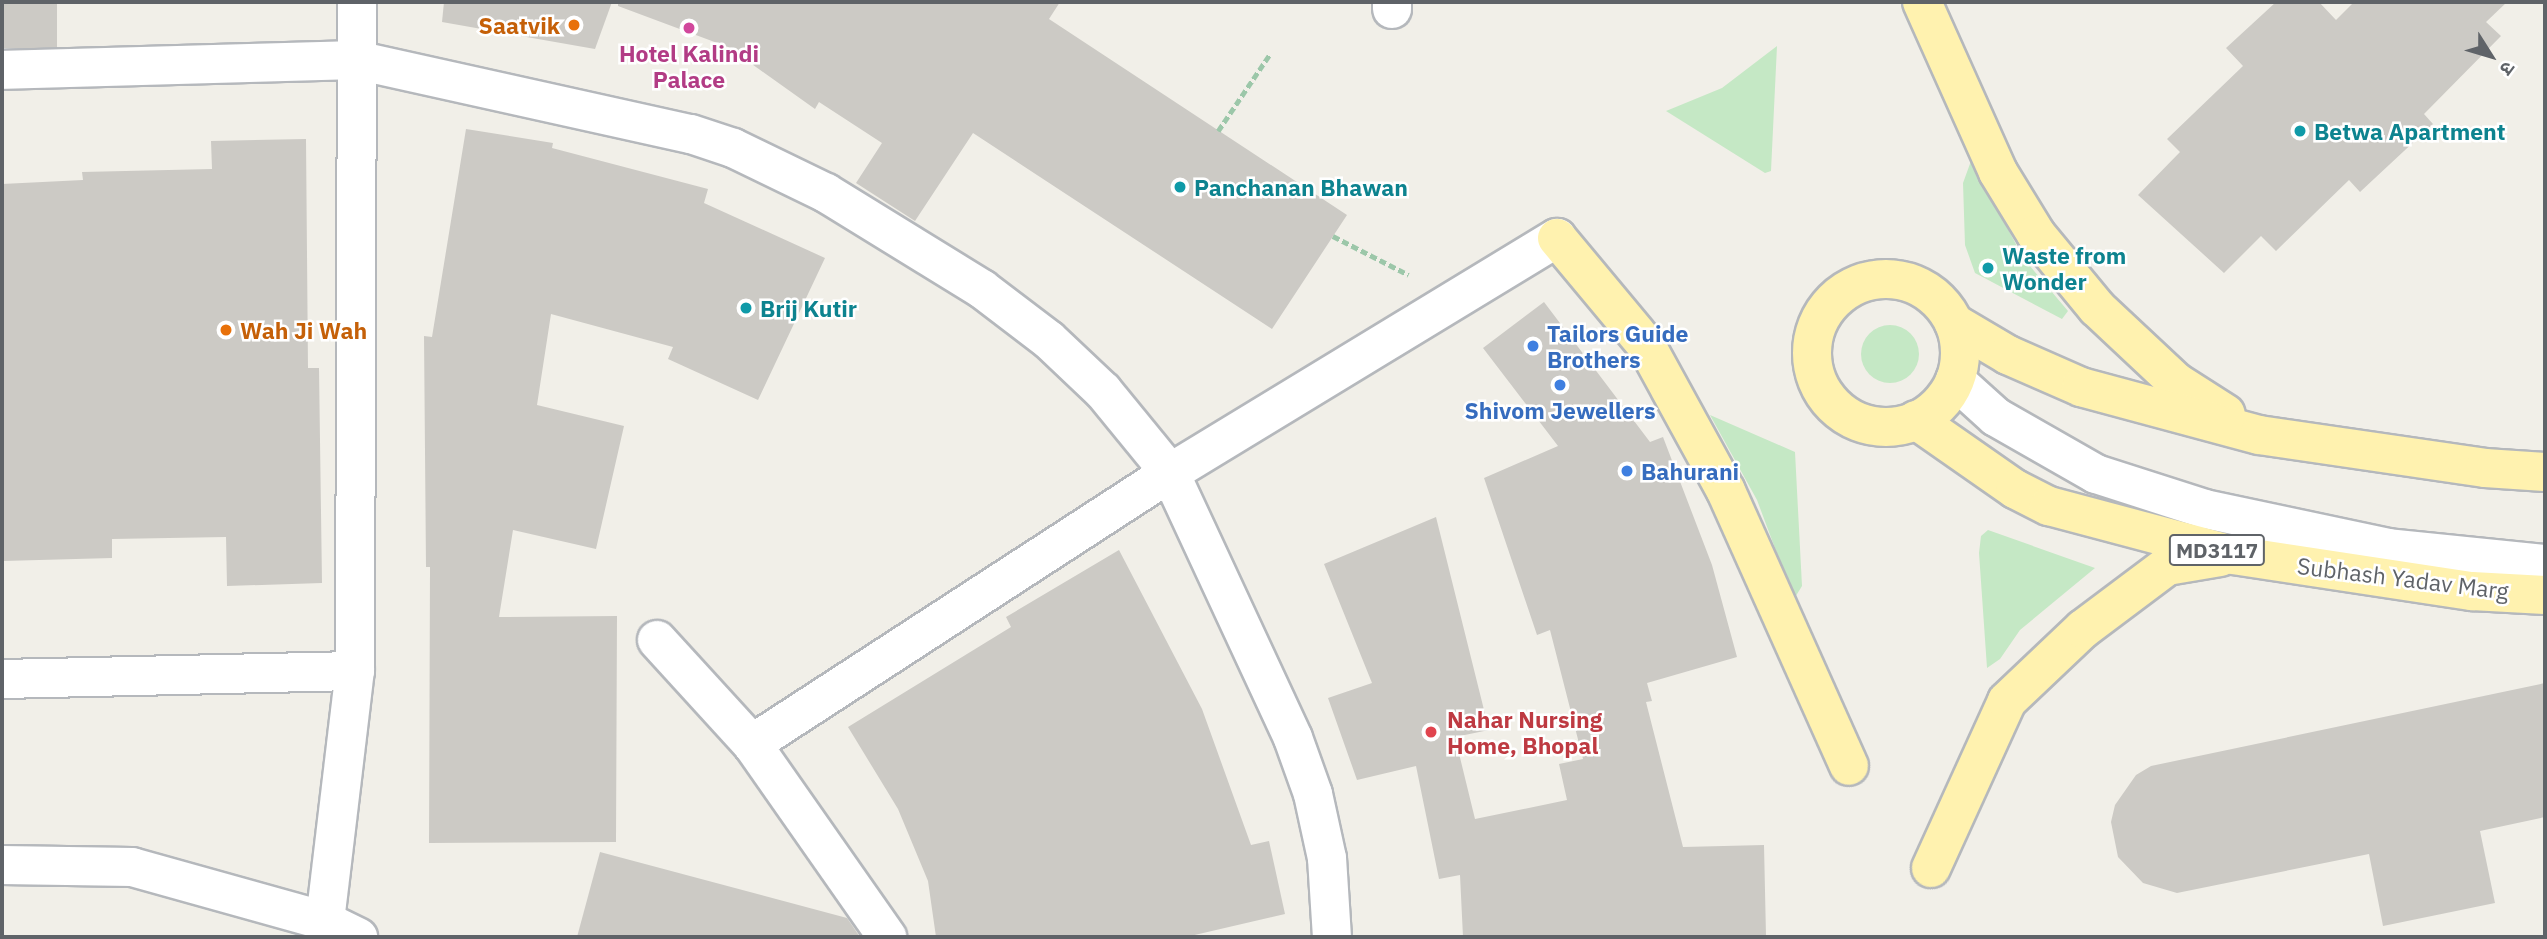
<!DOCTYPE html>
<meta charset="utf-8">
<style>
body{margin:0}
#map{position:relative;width:2547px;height:939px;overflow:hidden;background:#f1efe8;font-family:"IBM Plex Sans","Noto Sans Devanagari",sans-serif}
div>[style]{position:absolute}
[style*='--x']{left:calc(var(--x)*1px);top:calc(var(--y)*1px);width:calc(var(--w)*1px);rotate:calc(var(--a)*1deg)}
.green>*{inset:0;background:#c5e8c5}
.round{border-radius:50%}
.building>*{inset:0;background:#cccac5;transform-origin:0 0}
.path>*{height:4.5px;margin-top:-2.25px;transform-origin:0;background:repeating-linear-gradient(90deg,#9cc7a9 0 7px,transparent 0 10.5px)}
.roads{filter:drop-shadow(2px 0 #b5b8bc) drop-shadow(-2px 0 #b5b8bc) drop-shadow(0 2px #b5b8bc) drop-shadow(0 -2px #b5b8bc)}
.minor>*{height:38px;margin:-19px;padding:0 19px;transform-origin:19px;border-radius:19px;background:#fff}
.major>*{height:38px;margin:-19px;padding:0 19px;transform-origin:19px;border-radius:19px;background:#fff2af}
.major>.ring{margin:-19px;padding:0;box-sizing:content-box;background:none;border:38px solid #fff2af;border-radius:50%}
.dots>*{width:19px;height:19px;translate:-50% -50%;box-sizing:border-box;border:4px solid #fff;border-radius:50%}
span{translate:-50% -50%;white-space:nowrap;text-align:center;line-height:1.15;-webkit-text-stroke:5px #fff;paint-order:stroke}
.shield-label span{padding:2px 5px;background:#fff;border:2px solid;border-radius:5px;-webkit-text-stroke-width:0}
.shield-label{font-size:21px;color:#5f6368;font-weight:700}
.food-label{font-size:23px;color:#c56008;font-weight:700}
.right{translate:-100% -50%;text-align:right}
.left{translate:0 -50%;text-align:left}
.hotel-label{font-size:23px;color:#b23c85;font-weight:700}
.culture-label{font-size:23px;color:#0d838f;font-weight:700}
.shop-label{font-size:23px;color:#366cbe;font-weight:700}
.street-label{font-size:23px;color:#5f6368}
.health-label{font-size:23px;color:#be3a42;font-weight:700}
.frame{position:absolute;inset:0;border:4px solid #5f6368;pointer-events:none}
.north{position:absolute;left:2456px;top:21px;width:70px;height:70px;-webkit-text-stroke:5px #fff;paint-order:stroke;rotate:127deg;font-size:19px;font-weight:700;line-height:28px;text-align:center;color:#5f6368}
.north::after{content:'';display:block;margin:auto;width:24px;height:32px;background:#5f6368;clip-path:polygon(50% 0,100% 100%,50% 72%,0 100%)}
</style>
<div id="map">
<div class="green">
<i style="clip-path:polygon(1777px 46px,1771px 171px,1765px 173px,1666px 111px,1722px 88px)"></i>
<i style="clip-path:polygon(1971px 161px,2024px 259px,2068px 311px,2062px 319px,1975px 273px,1965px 245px,1963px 183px)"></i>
<i class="round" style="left:1861px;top:325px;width:58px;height:58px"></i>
<i style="clip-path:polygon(1710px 415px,1795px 452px,1802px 586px,1794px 599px,1757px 500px)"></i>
<i style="clip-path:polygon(1988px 530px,2095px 568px,2020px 630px,2000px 659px,1987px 668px,1979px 553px,1981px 536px)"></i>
</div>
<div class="building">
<i style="left:2px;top:2px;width:55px;height:46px"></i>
<i style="clip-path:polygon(444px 2px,612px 2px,595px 49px,442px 22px)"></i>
<i style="clip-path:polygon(618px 2px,1060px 2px,1049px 19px,1347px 215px,1272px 329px,973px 133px,915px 221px,856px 183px,882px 143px,819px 102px,815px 109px,728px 47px,618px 6px)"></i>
<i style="clip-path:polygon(2276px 2px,2319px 2px,2336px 20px,2354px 2px,2507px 2px,2486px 22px,2501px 36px,2424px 114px,2433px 124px,2360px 192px,2349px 180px,2276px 251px,2261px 236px,2224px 273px,2138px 195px,2180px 152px,2167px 139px,2243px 66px,2226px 48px)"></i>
<i style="clip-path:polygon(466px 129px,553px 143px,552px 148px,708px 189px,704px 203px,825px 258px,758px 400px,668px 359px,673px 347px,551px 314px,537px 405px,624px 426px,596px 549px,513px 530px,499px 617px,617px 616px,616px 842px,429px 843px,430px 567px,426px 567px,424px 336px,432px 337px)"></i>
<i style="clip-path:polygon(306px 139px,308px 368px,319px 368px,322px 583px,227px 586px,226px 537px,112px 539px,112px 558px,3px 561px,2px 184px,83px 180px,82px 172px,212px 169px,211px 141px)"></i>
<i style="clip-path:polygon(1544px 302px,1650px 442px,1663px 437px,1712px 565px,1737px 657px,1647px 683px,1652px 701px,1646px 702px,1683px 847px,1764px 845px,1766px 936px,1463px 937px,1460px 875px,1439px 879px,1416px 766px,1357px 780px,1328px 698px,1372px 683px,1324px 564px,1436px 517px,1489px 730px,1455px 737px,1475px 819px,1567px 800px,1559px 764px,1583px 759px,1550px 630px,1537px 635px,1484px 478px,1558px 446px,1483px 348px)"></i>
<i style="clip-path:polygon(1119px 550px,1202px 709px,1251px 845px,1269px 841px,1285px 914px,1186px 937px,936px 937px,928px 881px,898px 809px,848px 727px,1011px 627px,1006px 617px)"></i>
<i style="clip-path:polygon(2545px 683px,2545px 817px,2480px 831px,2495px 903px,2383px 926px,2369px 854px,2177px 893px,2143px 883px,2118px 857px,2111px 822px,2115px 805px,2136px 775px,2151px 766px)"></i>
<i style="clip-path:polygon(600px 852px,847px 918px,860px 937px,577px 937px)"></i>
</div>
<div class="path">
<i style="--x:1218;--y:131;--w:93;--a:-56"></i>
<i style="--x:1333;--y:236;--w:85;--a:27.2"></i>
</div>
<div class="roads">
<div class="minor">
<i style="--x:1392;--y:2;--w:7;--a:90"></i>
<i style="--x:2;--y:70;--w:354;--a:-1.6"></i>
<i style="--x:356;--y:60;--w:343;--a:12.5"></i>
<i style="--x:691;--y:134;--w:44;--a:18.4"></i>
<i style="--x:733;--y:148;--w:103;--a:25.8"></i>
<i style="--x:826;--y:193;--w:183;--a:31.6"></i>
<i style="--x:982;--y:289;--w:84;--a:37.3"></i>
<i style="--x:1049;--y:340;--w:74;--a:43.4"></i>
<i style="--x:1103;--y:391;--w:106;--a:50.7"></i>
<i style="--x:1170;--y:473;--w:292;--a:65.1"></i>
<i style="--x:1293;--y:738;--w:59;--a:70.3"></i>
<i style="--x:1313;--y:794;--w:66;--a:77.7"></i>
<i style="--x:1327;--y:858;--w:79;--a:86.4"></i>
<i style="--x:1955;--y:380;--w:55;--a:42.1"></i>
<i style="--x:1996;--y:417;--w:115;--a:29.7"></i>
<i style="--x:2096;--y:474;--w:114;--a:17.8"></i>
<i style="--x:2205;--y:509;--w:187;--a:12"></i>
<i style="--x:2388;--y:548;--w:158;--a:5.8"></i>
<i style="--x:657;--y:640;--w:141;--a:47.6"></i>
<i style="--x:752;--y:744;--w:236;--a:55"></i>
<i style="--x:2;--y:679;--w:353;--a:-1.3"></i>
<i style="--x:752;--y:744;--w:498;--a:-33"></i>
<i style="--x:1170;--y:473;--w:453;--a:-31.3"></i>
<i style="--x:2;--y:865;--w:130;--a:0.9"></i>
<i style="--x:132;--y:867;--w:200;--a:15.6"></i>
<i style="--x:325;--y:921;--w:37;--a:26"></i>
<i style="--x:325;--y:921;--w:252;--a:-83.2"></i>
<i style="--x:355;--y:671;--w:669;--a:-89.83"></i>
</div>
<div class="major">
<i style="--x:1922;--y:2;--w:186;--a:65.9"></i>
<i style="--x:1998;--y:172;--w:73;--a:58.5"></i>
<i style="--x:2036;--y:234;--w:96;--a:50.5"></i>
<i style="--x:2097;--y:308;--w:108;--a:43.1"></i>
<i style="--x:2176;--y:382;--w:59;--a:32.6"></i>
<i style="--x:1557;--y:238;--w:139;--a:50.2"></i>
<i style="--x:1646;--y:345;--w:166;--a:61.3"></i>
<i style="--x:1726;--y:491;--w:301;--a:65.9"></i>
<i class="ring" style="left:1812px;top:279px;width:110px;height:110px"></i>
<i style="--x:1954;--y:323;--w:63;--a:30.7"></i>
<i style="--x:2008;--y:355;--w:80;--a:23.7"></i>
<i style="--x:2081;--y:387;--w:184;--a:15.1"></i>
<i style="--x:2259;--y:435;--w:228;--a:8.3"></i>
<i style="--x:2485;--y:468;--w:60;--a:3.8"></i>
<i style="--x:1916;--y:420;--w:121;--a:34.9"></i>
<i style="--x:2015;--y:489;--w:38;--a:27"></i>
<i style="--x:2049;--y:506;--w:190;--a:14.9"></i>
<i style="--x:2233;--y:555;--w:242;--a:8.6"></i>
<i style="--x:2472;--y:591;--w:73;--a:3.1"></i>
<i style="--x:1931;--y:868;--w:183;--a:-65.5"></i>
<i style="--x:2007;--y:701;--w:105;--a:-43.5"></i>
<i style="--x:2083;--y:629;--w:105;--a:-36.9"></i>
<i style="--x:2167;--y:566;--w:54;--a:-9.6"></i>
</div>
</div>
<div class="dots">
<i style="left:574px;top:25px;background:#e8710a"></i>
<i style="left:689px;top:28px;background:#d1479c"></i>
<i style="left:2300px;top:131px;background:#0f9aa8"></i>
<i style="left:1180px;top:187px;background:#0f9aa8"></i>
<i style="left:1988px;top:268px;background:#0f9aa8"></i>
<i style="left:746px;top:308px;background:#0f9aa8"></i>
<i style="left:226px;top:330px;background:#e8710a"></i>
<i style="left:1533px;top:346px;background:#3f7fe0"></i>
<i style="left:1560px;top:385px;background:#3f7fe0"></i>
<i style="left:1627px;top:471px;background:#3f7fe0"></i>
<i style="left:1431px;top:732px;background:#e0444e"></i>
</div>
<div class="shield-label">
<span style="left:2217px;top:550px">MD3117</span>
</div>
<div class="food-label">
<span class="right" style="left:560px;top:25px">Saatvik</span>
<span class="left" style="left:240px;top:330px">Wah Ji Wah</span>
</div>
<div class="hotel-label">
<span style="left:689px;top:66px">Hotel Kalindi<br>Palace</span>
</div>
<div class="culture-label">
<span class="left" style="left:2314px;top:131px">Betwa Apartment</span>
<span class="left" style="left:1194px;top:187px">Panchanan Bhawan</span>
<span class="left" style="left:2002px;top:268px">Waste from<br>Wonder</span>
<span class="left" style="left:760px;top:308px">Brij Kutir</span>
</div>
<div class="shop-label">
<span class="left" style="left:1547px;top:346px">Tailors Guide<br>Brothers</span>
<span style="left:1560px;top:410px">Shivom Jewellers</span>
<span class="left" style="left:1641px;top:471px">Bahurani</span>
</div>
<div class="street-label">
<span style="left:2403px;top:578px;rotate:7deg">Subhash Yadav Marg</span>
</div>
<div class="health-label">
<span class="left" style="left:1447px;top:732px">Nahar Nursing<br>Home, Bhopal</span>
</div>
<div class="frame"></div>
<div class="north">उ</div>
</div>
